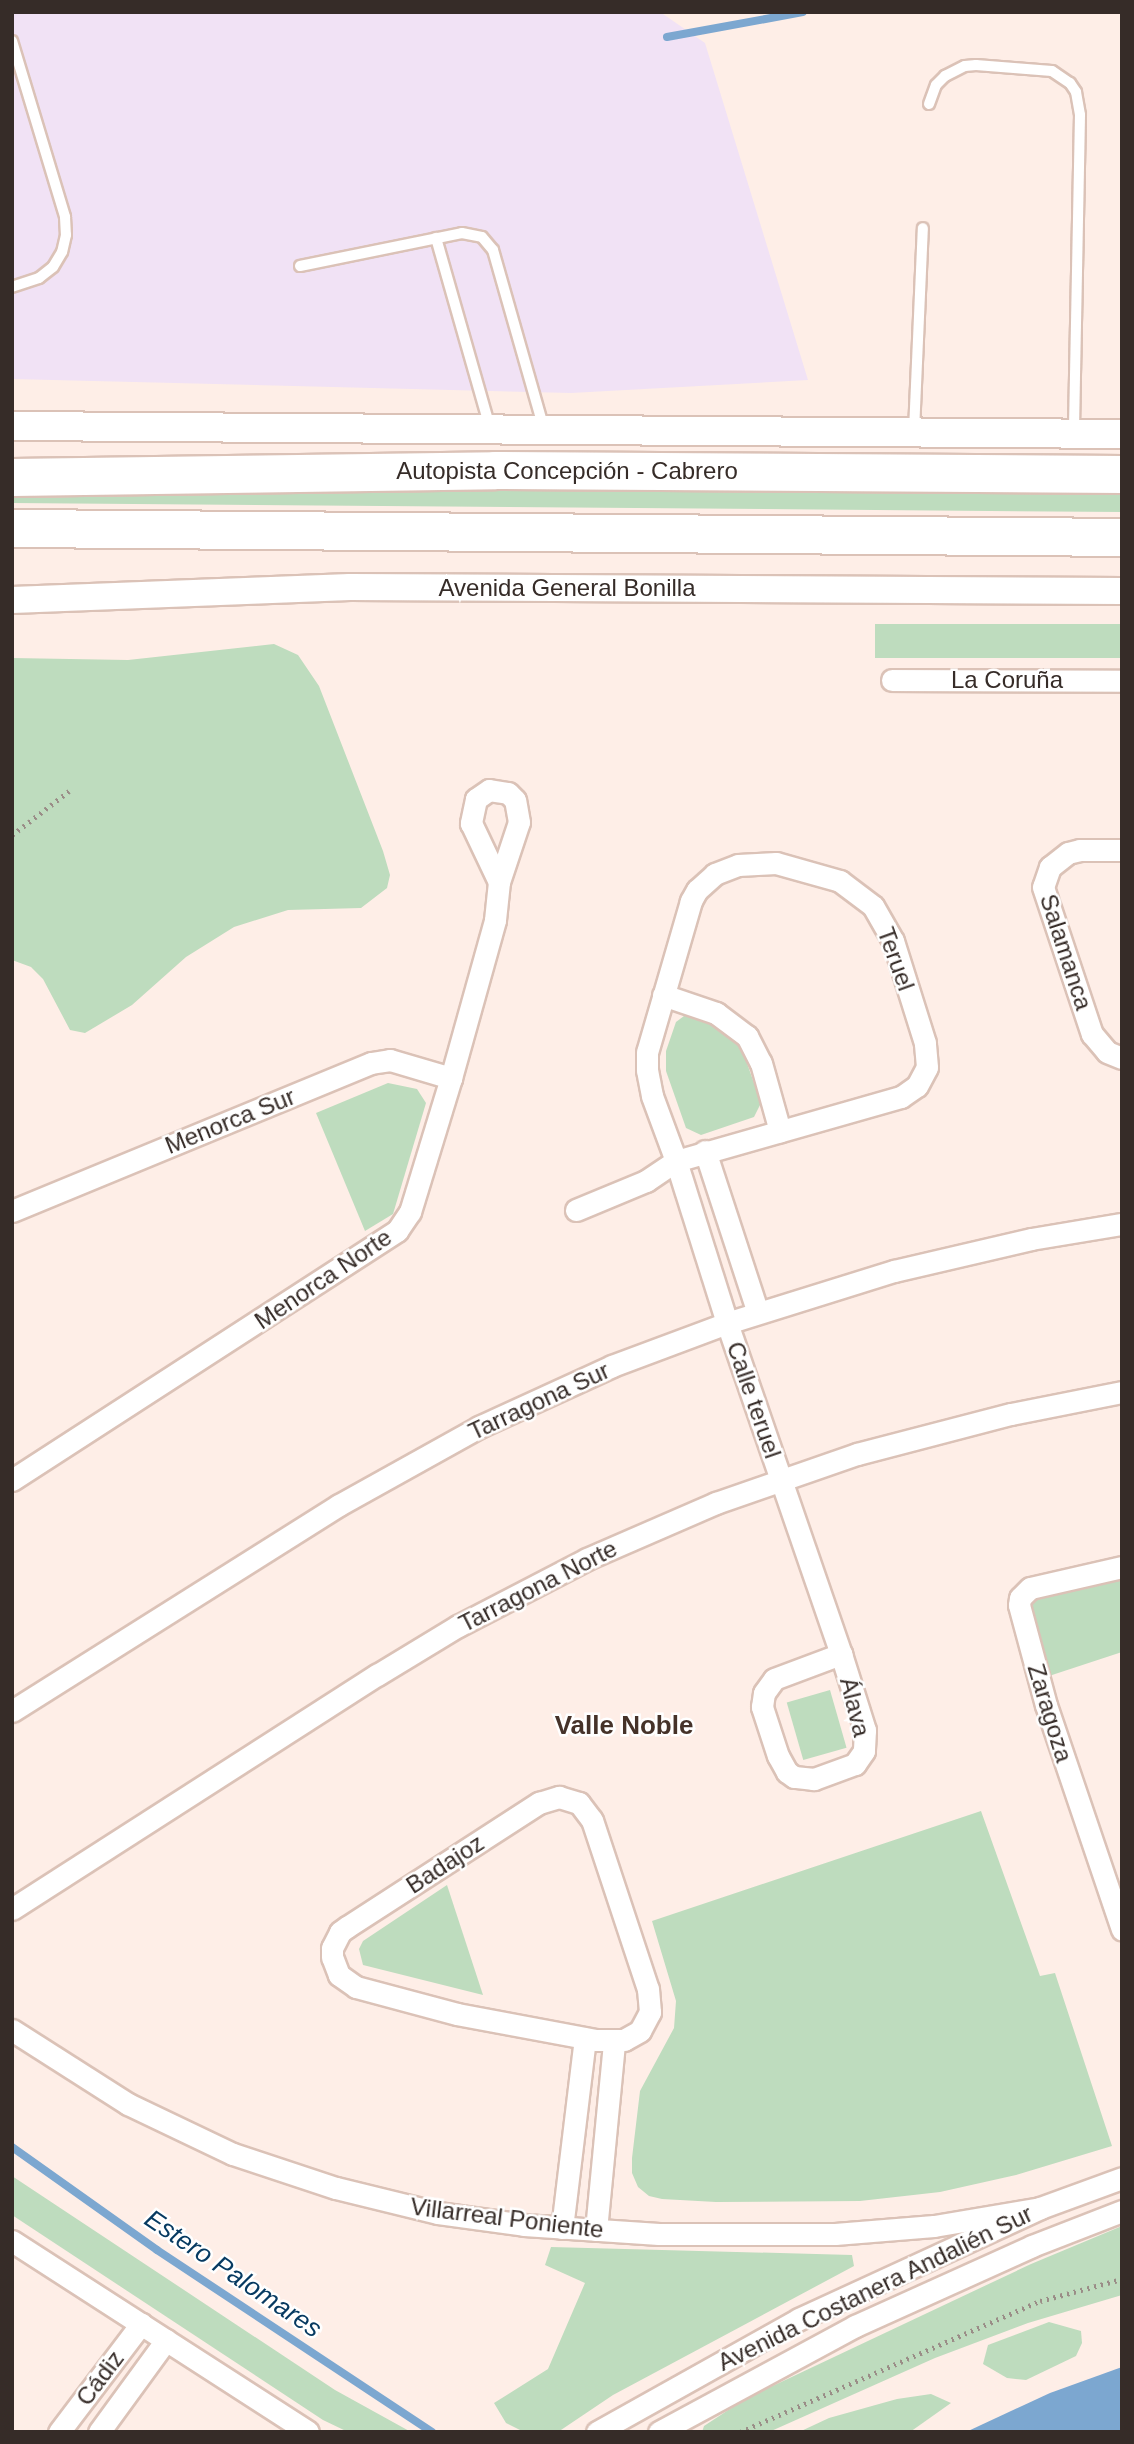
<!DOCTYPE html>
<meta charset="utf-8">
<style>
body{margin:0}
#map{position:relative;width:1134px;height:2444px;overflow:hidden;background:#feeee7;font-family:Arial,sans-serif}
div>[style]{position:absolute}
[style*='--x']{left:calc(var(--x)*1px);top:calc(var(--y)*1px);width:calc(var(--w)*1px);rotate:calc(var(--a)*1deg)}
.industrial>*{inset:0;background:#f1e2f5}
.green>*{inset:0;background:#bedcbe;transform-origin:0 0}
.water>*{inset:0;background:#7ca7d0}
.stream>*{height:8px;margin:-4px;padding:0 4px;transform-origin:4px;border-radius:4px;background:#7ca7d0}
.path>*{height:4.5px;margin-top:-2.25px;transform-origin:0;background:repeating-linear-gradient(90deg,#9a8d87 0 2px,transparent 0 7px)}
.roads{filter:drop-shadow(2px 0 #dbc2b7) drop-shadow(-2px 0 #dbc2b7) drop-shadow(0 2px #dbc2b7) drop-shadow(0 -2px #dbc2b7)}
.service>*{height:10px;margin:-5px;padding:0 5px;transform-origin:5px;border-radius:5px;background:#fff}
.minor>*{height:21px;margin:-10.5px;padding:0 10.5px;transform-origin:10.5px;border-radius:10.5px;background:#fff}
.tertiary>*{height:26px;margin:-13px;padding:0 13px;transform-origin:13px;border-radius:13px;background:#fff}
.secondary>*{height:28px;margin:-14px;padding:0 14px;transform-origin:14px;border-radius:14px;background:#fff}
.motorway>*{height:37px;margin:-18.5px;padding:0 18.5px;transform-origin:18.5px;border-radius:18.5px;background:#fff}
span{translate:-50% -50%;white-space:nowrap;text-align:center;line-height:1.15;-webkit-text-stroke:5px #fff;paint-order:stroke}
.street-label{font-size:24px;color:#362c28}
.neighbourhood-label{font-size:26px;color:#453229;font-weight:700}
.water-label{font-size:26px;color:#073a61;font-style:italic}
.frame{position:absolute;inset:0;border:14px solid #362c28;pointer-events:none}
</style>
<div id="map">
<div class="industrial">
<i style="clip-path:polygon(12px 12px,672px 12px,663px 14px,705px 43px,808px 380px,571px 393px,12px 379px)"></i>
</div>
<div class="green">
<i style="clip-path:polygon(634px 488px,1122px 492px,1122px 512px,12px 503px,12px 498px)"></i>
<i style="left:875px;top:624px;width:247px;height:34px"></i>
<i style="clip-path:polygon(274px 644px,298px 655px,319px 686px,383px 851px,390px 875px,387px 888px,361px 908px,288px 910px,234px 927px,186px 957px,132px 1005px,85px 1033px,70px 1030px,43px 979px,31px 967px,12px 960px,12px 658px,128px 660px)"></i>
<i style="clip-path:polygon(684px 1016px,695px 1016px,722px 1027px,742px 1049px,761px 1103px,754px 1117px,701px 1135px,686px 1128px,666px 1071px,666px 1051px,676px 1022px)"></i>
<i style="clip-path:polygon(388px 1083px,417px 1089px,426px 1103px,393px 1214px,365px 1231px,316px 1113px)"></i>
<i style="clip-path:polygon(1122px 1576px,1122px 1652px,1049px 1676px,1028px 1618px,1032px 1598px)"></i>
<i style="left:830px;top:1690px;width:60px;height:45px;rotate:74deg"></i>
<i style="clip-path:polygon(981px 1811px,1040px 1976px,1055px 1973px,1112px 2146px,1016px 2175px,940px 2192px,860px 2201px,716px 2202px,662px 2199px,649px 2196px,638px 2187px,632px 2173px,632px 2158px,640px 2091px,674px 2028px,676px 2001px,652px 1921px)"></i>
<i style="clip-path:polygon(447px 1885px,483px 1995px,363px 1965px,359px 1949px,363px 1941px)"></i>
<i style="clip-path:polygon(12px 2176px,335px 2390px,411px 2432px,348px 2432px,323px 2420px,12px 2215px)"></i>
<i style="clip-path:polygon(1122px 2226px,1122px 2295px,1028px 2323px,935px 2358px,769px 2432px,702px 2432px,704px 2426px,745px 2399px,1031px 2264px)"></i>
<i style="clip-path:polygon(551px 2247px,852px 2255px,854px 2266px,613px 2395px,558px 2432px,524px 2432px,506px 2423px,494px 2403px,548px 2369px,585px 2283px,545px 2265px)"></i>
<i style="clip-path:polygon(1049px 2322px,1081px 2331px,1082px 2343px,1076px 2356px,1026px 2380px,1007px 2378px,983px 2364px,988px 2345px)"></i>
<i style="clip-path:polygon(931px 2394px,951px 2403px,910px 2432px,799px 2432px,829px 2418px,897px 2399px)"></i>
</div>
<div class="water">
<i style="clip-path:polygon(1122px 2367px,1122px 2432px,966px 2432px,1050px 2393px)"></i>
</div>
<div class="stream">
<i style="--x:667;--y:37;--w:138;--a:-10.4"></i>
<i style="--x:12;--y:2147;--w:178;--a:35.4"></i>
<i style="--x:157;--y:2250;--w:330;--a:33.5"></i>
</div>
<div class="path">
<i style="--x:12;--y:835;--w:72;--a:-37.7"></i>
<i style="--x:740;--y:2432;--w:327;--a:-23.6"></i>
<i style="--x:1040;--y:2301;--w:85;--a:-15"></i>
</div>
<div class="roads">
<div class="service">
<i style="--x:12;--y:41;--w:184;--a:73.2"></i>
<i style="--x:65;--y:217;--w:18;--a:87"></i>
<i style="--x:66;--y:235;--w:17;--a:103"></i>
<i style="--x:62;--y:252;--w:17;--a:121"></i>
<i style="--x:53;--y:267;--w:18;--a:142"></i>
<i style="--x:39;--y:278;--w:28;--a:162"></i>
<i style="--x:929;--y:104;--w:20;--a:-70"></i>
<i style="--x:936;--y:85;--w:13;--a:-45"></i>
<i style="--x:945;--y:76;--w:22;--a:-27"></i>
<i style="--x:965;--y:66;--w:11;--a:-5"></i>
<i style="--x:976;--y:65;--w:76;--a:4.5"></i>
<i style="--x:1052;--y:71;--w:22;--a:34"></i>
<i style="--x:1070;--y:83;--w:11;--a:56"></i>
<i style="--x:1076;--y:92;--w:23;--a:80"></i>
<i style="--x:1080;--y:115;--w:318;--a:91.1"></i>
<i style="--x:436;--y:238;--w:198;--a:74.1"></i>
<i style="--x:300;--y:266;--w:165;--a:-11.5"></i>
<i style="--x:462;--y:233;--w:20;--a:11"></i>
<i style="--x:482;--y:237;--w:17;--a:50"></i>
<i style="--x:493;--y:250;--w:186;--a:74.1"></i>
<i style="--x:914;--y:431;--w:203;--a:-87.5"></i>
</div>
<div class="minor">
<i style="--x:892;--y:680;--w:230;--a:0.2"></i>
<i style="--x:1122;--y:850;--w:42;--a:180"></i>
<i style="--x:1080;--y:850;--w:12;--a:166"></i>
<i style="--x:1068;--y:853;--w:23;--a:142"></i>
<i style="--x:1050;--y:867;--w:21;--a:109"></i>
<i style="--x:1043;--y:887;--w:155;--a:71.6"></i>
<i style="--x:1092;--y:1034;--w:23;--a:50"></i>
<i style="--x:1107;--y:1052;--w:16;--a:22"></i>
<i style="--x:663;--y:995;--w:56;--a:18.8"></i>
<i style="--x:716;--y:1013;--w:39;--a:37"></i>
<i style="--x:747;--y:1036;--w:30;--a:63"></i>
<i style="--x:761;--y:1063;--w:71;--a:74.4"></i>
<i style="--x:705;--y:1151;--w:170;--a:71.9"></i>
<i style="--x:576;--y:1210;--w:76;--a:-22.5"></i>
<i style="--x:646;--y:1181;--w:36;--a:-34"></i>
<i style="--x:676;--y:1161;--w:234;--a:-15.9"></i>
<i style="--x:901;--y:1097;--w:19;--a:-35"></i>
<i style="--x:917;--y:1086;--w:21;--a:-62"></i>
<i style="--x:927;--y:1067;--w:24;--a:-95"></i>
<i style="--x:925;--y:1043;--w:107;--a:-107.4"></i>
<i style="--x:893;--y:941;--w:40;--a:-119.7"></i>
<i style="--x:873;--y:906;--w:41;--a:-142.9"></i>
<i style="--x:840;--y:881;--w:66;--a:-164.3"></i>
<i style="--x:776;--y:863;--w:38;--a:177"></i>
<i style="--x:738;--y:865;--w:25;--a:159"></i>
<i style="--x:715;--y:874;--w:24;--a:138"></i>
<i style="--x:697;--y:890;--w:13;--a:119"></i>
<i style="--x:691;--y:901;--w:157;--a:106.2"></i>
<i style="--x:647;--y:1052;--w:18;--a:90"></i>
<i style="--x:647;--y:1070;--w:26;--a:79"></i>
<i style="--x:652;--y:1096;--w:69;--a:69.7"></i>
<i style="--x:676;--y:1161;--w:170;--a:72.5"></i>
<i style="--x:727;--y:1323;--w:350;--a:71"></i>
<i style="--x:841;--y:1654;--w:80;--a:72.5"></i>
<i style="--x:865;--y:1730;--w:21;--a:93"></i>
<i style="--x:864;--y:1751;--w:16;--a:125"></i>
<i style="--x:855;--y:1764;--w:44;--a:159.9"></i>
<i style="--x:814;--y:1779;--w:20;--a:-174"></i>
<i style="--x:794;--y:1777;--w:9;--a:-144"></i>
<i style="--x:787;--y:1772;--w:18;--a:-119"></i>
<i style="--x:778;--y:1756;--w:52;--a:-108.1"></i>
<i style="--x:762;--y:1707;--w:14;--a:-82"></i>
<i style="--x:764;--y:1693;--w:17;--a:-54"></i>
<i style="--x:774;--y:1679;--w:72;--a:-20.5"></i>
<i style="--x:12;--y:1211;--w:388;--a:-22.4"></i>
<i style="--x:371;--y:1063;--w:19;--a:-9"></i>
<i style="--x:390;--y:1060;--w:64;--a:16.4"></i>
<i style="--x:12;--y:1480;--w:459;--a:-32.9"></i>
<i style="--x:397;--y:1231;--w:23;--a:-56"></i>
<i style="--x:410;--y:1212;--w:140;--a:-73"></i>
<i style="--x:451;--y:1078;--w:164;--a:-74.4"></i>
<i style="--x:495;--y:920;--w:38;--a:-84"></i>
<i style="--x:499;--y:882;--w:63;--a:-71.6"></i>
<i style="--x:519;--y:822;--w:22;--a:-100"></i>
<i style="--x:515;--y:800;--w:10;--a:-135"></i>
<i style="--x:508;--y:793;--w:19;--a:-171"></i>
<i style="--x:489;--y:790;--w:16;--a:145"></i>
<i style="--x:476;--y:799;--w:25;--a:102"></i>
<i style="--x:471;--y:823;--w:65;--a:64.6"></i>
<i style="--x:1122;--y:1567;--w:94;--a:167.1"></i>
<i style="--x:1030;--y:1588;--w:14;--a:135"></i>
<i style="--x:1020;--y:1598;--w:7;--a:98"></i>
<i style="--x:1019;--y:1605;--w:104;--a:74.9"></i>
<i style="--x:1046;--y:1705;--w:237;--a:71.3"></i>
<i style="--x:12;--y:1711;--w:386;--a:-32.2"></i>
<i style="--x:339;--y:1505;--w:160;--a:-29.1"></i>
<i style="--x:479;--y:1427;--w:146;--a:-24.6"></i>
<i style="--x:612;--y:1366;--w:123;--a:-20.5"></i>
<i style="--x:727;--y:1323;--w:175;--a:-17.3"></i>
<i style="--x:894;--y:1271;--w:141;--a:-13.1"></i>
<i style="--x:1031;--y:1239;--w:92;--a:-9.4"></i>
<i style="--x:559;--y:1797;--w:21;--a:17"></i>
<i style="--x:579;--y:1803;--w:21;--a:53"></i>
<i style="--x:592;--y:1820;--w:178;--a:71.7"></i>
<i style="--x:648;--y:1989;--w:23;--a:85"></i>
<i style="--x:650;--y:2012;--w:21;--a:118"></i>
<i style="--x:640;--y:2031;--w:18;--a:151"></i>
<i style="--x:624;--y:2040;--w:28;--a:180"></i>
<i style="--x:596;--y:2040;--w:141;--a:-169.4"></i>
<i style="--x:457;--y:2014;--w:105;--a:-165"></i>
<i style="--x:356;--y:1987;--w:21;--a:-145"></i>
<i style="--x:339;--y:1975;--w:19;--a:-111"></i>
<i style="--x:332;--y:1957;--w:9;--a:-90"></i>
<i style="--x:332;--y:1948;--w:18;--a:-63"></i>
<i style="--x:340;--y:1932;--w:9;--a:-36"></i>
<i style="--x:347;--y:1927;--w:229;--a:-32.9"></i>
<i style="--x:539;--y:1803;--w:21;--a:-17"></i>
<i style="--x:12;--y:1909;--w:434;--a:-32.7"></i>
<i style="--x:377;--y:1675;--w:95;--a:-31.2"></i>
<i style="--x:458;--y:1626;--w:145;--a:-27.4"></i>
<i style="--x:587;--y:1559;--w:141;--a:-23.5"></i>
<i style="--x:716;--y:1503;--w:149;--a:-19.2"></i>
<i style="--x:857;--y:1454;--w:159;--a:-14.6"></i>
<i style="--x:1011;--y:1414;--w:113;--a:-11.2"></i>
<i style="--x:12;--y:2030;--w:138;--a:32.5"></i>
<i style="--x:128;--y:2104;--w:116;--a:25.5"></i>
<i style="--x:233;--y:2154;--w:108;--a:18.3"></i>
<i style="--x:336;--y:2188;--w:105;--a:13.8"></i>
<i style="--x:438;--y:2213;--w:87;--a:7.9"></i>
<i style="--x:524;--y:2225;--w:135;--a:3.8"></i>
<i style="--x:659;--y:2234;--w:176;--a:0"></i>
<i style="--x:835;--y:2234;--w:99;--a:-4.6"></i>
<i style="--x:934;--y:2226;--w:108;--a:-9.6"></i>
<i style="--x:562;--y:2228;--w:191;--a:-83.1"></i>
<i style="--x:596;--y:2230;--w:189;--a:-84.5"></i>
<i style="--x:12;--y:2241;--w:352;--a:32.8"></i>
<i style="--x:59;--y:2432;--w:136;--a:-52.8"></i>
<i style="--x:99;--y:2432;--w:114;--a:-53.9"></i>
<i style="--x:597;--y:2432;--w:231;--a:-29.2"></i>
<i style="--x:799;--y:2319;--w:265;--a:-24.7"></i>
<i style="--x:1040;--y:2208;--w:87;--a:-20.1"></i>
<i style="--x:659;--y:2432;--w:223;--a:-28.4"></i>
<i style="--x:855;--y:2326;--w:194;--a:-24.3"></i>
<i style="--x:1032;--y:2246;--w:97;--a:-21.3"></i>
</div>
<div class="tertiary">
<i style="--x:12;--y:600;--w:338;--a:-2.2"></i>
<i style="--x:350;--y:587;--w:772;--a:0.3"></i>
</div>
<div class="secondary">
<i style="--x:12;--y:426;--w:1110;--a:0.41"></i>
</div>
<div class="motorway">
<i style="--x:12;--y:477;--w:483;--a:-0.8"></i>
<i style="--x:495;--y:470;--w:627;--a:0.37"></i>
<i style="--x:12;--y:528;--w:1110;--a:0.46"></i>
</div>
</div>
<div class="street-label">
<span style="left:567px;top:471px">Autopista Concepción - Cabrero</span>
<span style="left:567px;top:588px">Avenida General Bonilla</span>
<span style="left:1007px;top:680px">La Coruña</span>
<span style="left:1066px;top:952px;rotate:72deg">Salamanca</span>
<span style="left:896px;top:959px;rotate:70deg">Teruel</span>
<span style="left:230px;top:1121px;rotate:-22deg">Menorca Sur</span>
<span style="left:323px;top:1279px;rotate:-34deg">Menorca Norte</span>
<span style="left:754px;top:1400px;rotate:71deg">Calle teruel</span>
<span style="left:539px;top:1401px;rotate:-25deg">Tarragona Sur</span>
<span style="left:538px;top:1586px;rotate:-27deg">Tarragona Norte</span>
<span style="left:855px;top:1707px;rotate:76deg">Álava</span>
<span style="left:1050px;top:1713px;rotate:73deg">Zaragoza</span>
<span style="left:445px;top:1864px;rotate:-33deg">Badajoz</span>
<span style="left:507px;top:2218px;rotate:7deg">Villarreal Poniente</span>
<span style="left:875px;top:2288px;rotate:-26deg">Avenida Costanera Andalién Sur</span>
<span style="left:100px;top:2378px;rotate:-53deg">Cádiz</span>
</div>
<div class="neighbourhood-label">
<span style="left:624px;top:1726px">Valle Noble</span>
</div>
<div class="water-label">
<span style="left:233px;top:2274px;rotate:34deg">Estero Palomares</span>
</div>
<div class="frame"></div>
</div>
